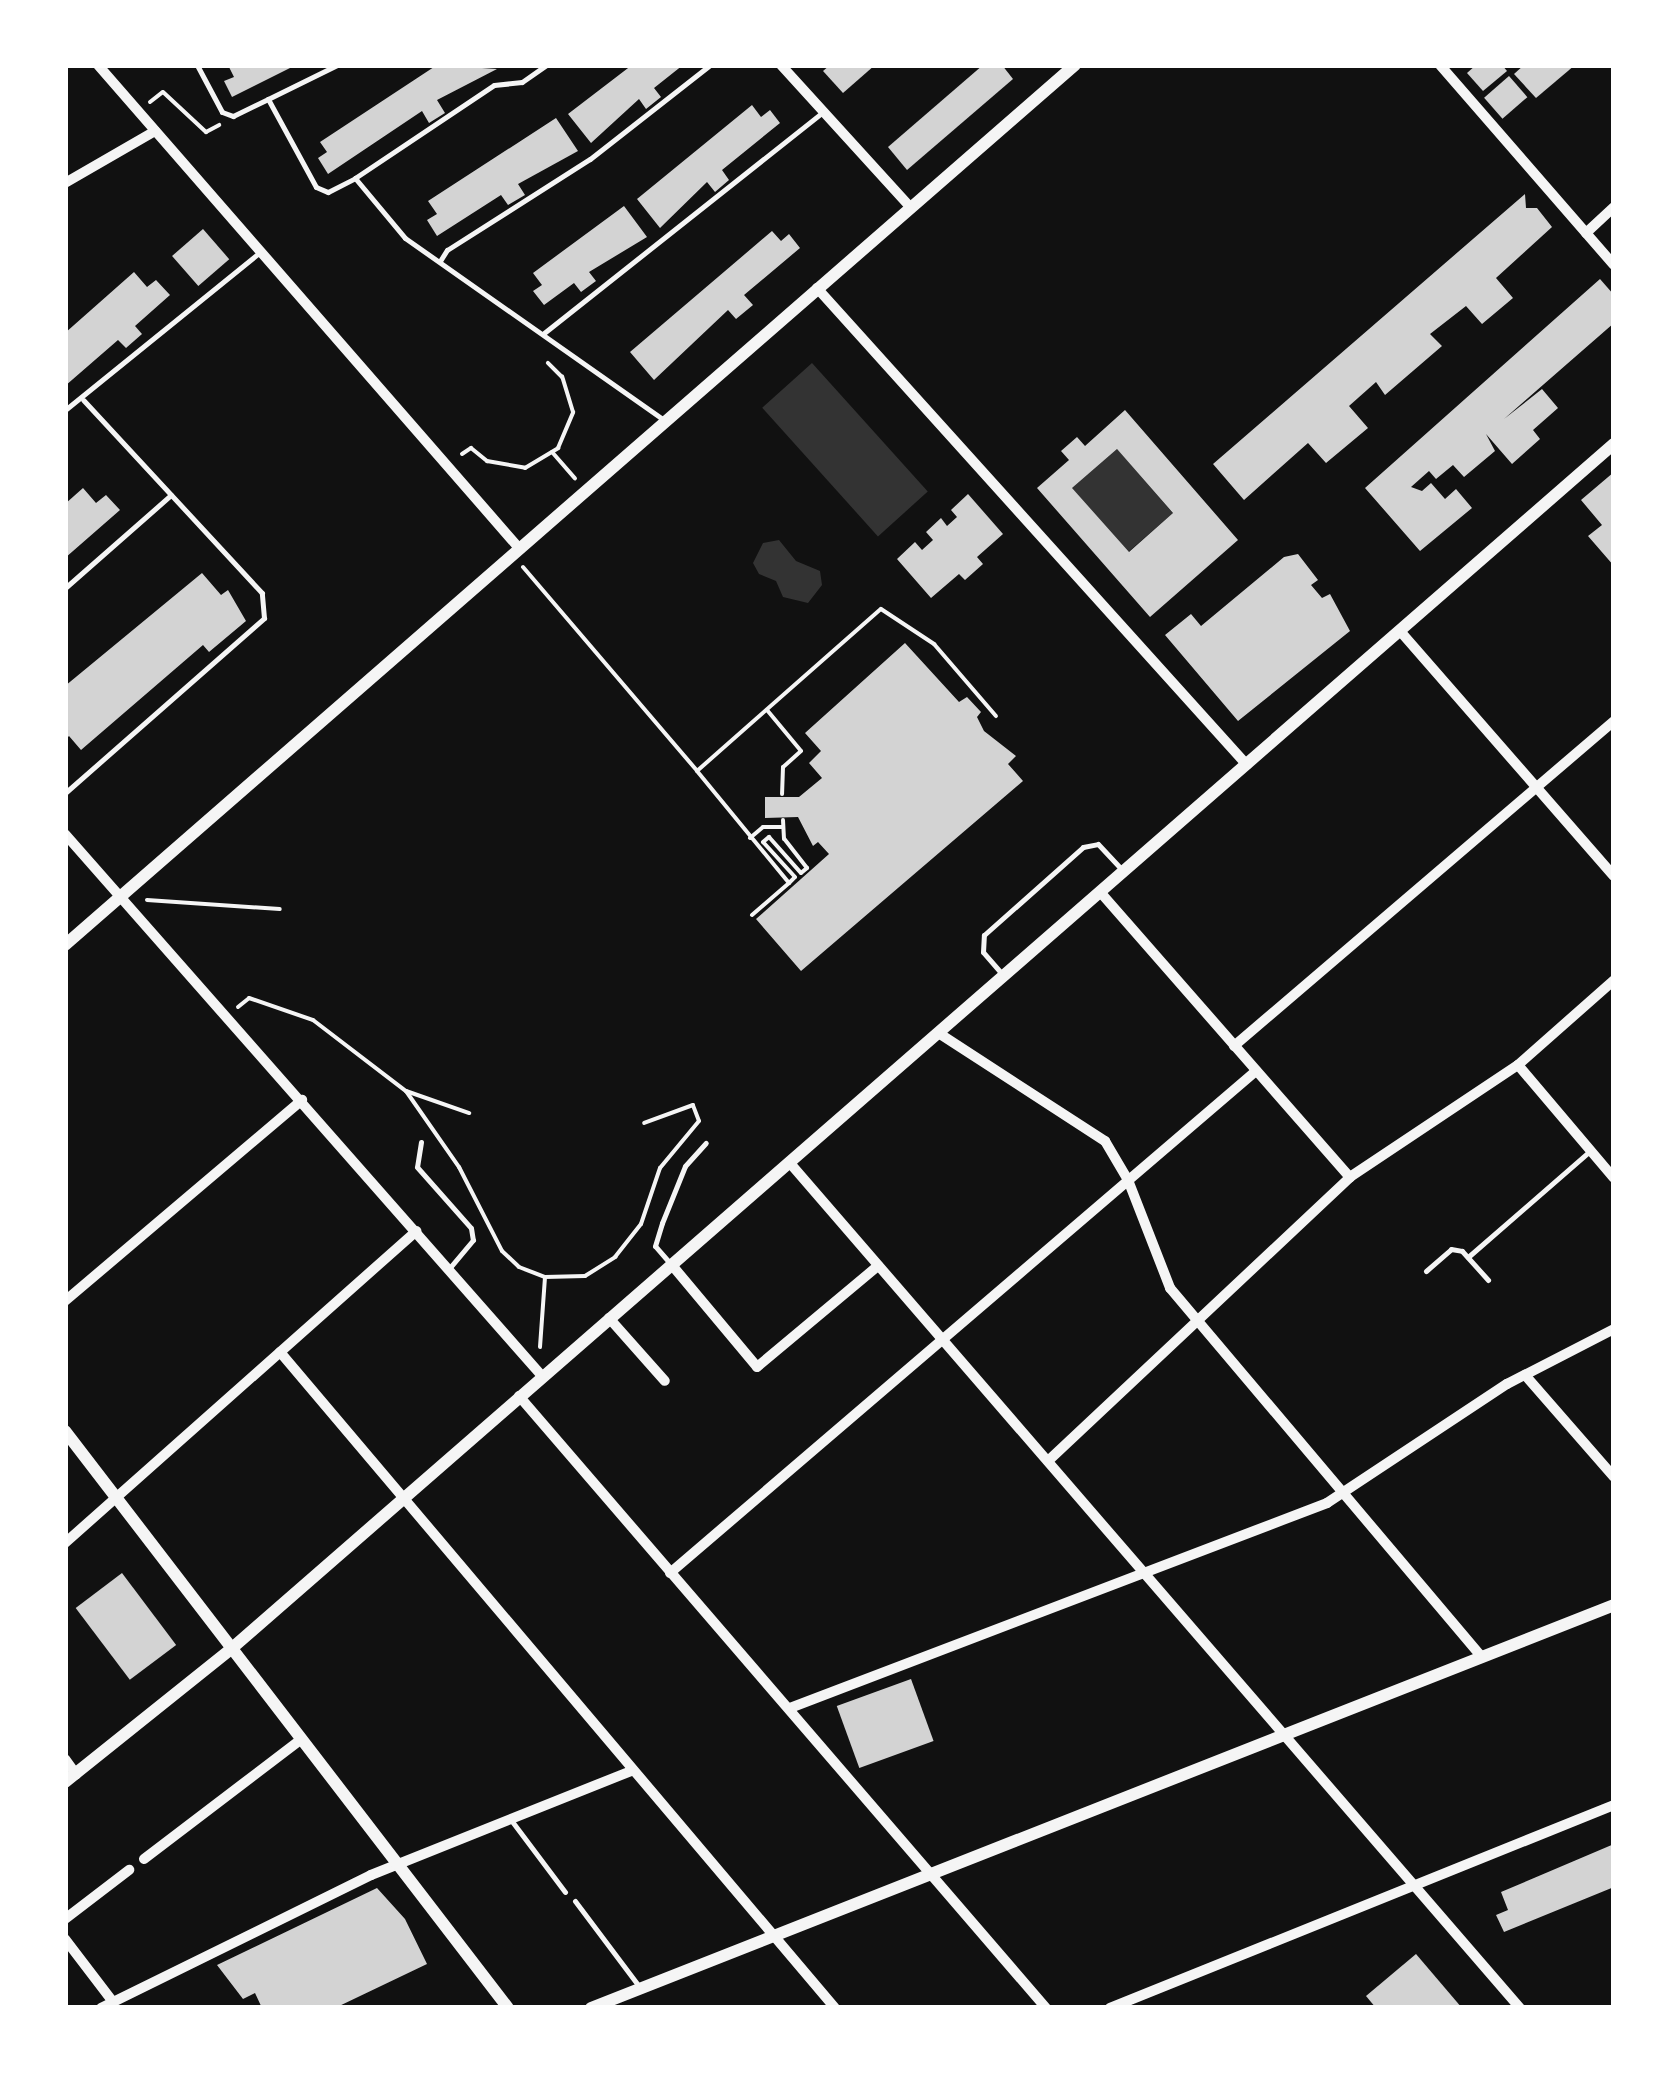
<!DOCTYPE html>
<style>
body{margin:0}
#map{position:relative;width:1679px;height:2073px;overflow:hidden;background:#111;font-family:"Source Sans 3",sans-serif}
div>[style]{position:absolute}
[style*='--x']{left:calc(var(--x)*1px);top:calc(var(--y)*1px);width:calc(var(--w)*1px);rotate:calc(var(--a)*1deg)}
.water>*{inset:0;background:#333;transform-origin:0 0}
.building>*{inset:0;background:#d3d3d3;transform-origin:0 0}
.path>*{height:4px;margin:-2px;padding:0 2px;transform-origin:2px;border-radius:2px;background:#f5f5f5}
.service>*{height:5px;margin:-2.5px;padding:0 2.5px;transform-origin:2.5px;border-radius:2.5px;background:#f5f5f5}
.minor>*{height:10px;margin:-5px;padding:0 5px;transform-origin:5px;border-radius:5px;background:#f5f5f5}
.tertiary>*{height:12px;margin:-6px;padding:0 6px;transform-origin:6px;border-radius:6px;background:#f5f5f5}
span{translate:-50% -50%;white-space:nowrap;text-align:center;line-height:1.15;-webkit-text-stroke:8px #fff;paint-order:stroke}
.frame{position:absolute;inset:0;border:68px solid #fff;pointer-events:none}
</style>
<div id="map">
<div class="water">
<i style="left:812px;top:363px;width:173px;height:67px;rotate:48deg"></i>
<i style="left:1117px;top:449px;width:85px;height:60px;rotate:49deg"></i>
<i style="clip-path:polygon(779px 540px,796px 561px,820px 571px,822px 585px,808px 603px,783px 597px,776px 581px,759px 574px,753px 563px,763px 543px)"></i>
</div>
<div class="building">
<i style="clip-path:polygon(228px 65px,296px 65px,232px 97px,224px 81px,234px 77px)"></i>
<i style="clip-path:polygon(437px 65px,497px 69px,437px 100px,445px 113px,429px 123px,422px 111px,328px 174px,318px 158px,327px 152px,320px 142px)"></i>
<i style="clip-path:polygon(632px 65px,683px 65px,654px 88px,661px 97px,646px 109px,639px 99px,591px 143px,568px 114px)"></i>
<i style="clip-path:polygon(830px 65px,875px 65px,843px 93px,823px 71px)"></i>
<i style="clip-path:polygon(983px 65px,1002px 65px,1013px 79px,907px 170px,888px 147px)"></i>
<i style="clip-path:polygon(1476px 65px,1502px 65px,1507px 71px,1483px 91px,1467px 73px)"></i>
<i style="clip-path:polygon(1524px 65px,1575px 65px,1536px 98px,1514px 74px)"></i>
<i style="left:1509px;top:76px;width:28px;height:33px;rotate:49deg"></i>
<i style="clip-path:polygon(752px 105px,761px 117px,770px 110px,780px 123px,722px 170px,729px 180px,715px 192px,707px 182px,660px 228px,637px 199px)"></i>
<i style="clip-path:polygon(556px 118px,578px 151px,518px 184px,525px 195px,508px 205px,501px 195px,437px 236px,427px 220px,437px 214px,428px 201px)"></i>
<i style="clip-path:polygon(1525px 194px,1526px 208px,1537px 208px,1552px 227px,1496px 278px,1513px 298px,1482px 324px,1466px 306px,1430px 334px,1442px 346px,1385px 395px,1376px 382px,1349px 406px,1368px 428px,1326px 463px,1308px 443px,1244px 500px,1213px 464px)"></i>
<i style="clip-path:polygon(624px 206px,647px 237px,589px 272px,596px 281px,581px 292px,574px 283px,544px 305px,533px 291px,542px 285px,533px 273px)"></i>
<i style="left:203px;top:229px;width:40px;height:41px;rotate:49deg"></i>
<i style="clip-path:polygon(772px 231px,781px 241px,789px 234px,800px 248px,744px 295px,753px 305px,736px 319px,728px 310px,654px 380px,630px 352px)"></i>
<i style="clip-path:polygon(134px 272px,147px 287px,156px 280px,170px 295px,135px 326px,142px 334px,126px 348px,118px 340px,65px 386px,65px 333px)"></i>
<i style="clip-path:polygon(1600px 279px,1614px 295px,1614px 323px,1504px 419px,1542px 389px,1558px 408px,1533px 430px,1540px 439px,1512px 464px,1486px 434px,1495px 451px,1464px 477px,1453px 465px,1436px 479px,1429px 471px,1411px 487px,1422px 491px,1431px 483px,1445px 499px,1456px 489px,1472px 508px,1420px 551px,1365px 488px)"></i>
<i style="clip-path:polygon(evenodd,1125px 410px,1238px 540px,1150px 617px,1037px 488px,1069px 460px,1061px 451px,1077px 437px,1085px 446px,1125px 410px,1117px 449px,1173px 513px,1129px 552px,1072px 488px,1117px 449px)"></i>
<i style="clip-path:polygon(1614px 472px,1614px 566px,1588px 536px,1602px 525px,1581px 500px)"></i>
<i style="clip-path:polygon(83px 488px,96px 503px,106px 495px,120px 510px,65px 558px,65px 504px)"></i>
<i style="clip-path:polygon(968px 494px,1003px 534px,977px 557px,983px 564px,965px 580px,959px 574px,931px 598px,897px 559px,915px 542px,922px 550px,933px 540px,926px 532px,941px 518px,947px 526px,957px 517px,951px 510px)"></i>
<i style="clip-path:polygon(1298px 554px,1318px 580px,1311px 585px,1322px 598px,1330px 594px,1350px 631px,1238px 721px,1165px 635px,1191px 614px,1201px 626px,1284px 557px)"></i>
<i style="clip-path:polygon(202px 573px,221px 595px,228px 590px,246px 621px,209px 652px,203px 645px,81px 750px,69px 736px,65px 740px,65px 686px)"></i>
<i style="clip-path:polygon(905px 643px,959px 702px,967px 697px,981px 712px,977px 717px,984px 731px,1016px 756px,1008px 764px,1023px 781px,801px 971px,756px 919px,829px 854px,818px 842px,813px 846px,798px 817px,765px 818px,765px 797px,799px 797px,822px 778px,809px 763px,821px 751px,805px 733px)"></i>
<i style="left:122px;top:1573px;width:90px;height:58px;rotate:53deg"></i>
<i style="left:911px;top:1679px;width:66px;height:79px;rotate:70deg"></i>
<i style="clip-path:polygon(1614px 1844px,1614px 1887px,1504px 1932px,1496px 1915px,1508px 1910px,1501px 1892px)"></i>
<i style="clip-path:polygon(377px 1888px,405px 1919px,427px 1964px,335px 2008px,262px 2008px,255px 1993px,243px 1999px,217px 1965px)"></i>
<i style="clip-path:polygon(1416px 1954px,1462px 2008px,1376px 2008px,1366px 1996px)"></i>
</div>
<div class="path">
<i style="--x:150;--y:102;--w:16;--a:-38"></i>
<i style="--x:163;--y:92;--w:59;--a:42.9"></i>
<i style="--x:206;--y:132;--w:15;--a:-28"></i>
<i style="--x:552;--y:452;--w:35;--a:49"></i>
<i style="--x:462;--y:454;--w:11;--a:-34"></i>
<i style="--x:471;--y:448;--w:21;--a:39"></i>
<i style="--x:487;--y:461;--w:39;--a:10"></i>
<i style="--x:525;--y:468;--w:39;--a:-31"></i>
<i style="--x:558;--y:448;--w:39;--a:-67"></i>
<i style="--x:573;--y:412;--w:37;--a:-107"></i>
<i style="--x:562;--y:377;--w:20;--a:-135"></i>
<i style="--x:523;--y:567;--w:268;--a:49.5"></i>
<i style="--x:697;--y:771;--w:245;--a:-41.4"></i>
<i style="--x:881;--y:609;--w:64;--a:33.4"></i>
<i style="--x:934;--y:644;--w:95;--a:49.3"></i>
<i style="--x:767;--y:710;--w:53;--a:50.3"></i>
<i style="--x:801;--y:751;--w:24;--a:138"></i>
<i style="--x:783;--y:767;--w:27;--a:92"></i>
<i style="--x:697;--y:771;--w:145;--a:50.6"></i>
<i style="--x:789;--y:883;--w:8;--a:-45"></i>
<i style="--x:795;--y:877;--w:47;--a:-132.4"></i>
<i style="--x:763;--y:842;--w:8;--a:-40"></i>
<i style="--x:769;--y:837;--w:48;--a:48.4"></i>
<i style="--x:801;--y:873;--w:8;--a:-40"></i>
<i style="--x:807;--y:868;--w:37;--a:-128"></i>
<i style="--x:784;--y:839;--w:19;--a:-93"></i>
<i style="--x:750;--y:838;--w:17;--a:-40"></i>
<i style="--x:763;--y:827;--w:20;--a:0"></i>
<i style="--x:147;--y:900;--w:133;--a:3.9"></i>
<i style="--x:752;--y:915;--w:49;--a:-40.9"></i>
<i style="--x:238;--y:1007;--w:14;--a:-39"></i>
<i style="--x:249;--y:998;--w:68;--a:19"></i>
<i style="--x:313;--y:1020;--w:117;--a:37.4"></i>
<i style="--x:406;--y:1091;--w:67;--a:19.2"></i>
<i style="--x:406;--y:1091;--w:93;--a:55.1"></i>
<i style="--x:459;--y:1167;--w:94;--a:62.9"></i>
<i style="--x:502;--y:1251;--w:23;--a:43"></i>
<i style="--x:519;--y:1267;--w:28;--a:21"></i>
<i style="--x:540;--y:1347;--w:70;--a:-85.9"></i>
<i style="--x:545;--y:1277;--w:40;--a:-1.4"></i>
<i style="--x:585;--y:1276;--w:36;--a:-32"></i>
<i style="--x:615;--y:1257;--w:42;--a:-51.8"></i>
<i style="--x:641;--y:1224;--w:59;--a:-71.3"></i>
<i style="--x:660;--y:1168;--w:61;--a:-50.3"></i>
<i style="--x:699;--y:1121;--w:17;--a:-111"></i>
<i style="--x:693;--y:1105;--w:52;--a:159.8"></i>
</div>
<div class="service">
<i style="--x:197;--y:65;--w:53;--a:62"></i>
<i style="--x:222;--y:112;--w:12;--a:20"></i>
<i style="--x:233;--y:116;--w:39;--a:-26"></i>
<i style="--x:268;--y:99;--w:100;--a:61.4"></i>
<i style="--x:316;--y:187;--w:13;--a:23"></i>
<i style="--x:328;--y:192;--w:30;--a:-27"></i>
<i style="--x:355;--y:178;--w:78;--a:50.2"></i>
<i style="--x:405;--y:238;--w:317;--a:35.1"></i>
<i style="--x:268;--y:99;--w:77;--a:-26.2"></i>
<i style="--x:355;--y:178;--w:167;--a:-33.8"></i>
<i style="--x:494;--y:85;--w:28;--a:-6"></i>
<i style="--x:522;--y:82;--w:29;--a:-35"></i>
<i style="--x:440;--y:261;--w:13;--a:-58"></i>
<i style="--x:447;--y:250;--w:169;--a:-32.5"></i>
<i style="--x:590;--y:159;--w:152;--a:-38.1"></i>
<i style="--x:544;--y:333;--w:356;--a:-38.4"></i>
<i style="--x:65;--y:410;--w:250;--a:-39"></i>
<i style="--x:65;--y:588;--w:141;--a:-41.3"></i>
<i style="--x:65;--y:793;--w:265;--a:-41.3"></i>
<i style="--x:264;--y:618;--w:25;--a:-95"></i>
<i style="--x:262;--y:593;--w:263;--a:-132.8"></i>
<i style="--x:1003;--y:975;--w:30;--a:-131"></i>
<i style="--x:983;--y:952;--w:17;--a:-87"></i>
<i style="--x:984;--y:935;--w:132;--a:-41.6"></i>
<i style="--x:1083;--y:847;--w:15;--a:-11"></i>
<i style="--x:1098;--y:844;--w:38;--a:47"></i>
<i style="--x:421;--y:1142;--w:25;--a:99"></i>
<i style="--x:417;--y:1167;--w:81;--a:48.5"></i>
<i style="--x:471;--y:1228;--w:12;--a:81"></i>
<i style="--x:473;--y:1240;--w:38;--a:130"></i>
<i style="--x:1468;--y:1257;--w:162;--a:-41"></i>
<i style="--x:669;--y:1262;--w:21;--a:-131"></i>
<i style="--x:655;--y:1246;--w:24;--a:-73"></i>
<i style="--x:662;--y:1223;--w:61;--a:-68"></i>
<i style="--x:685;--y:1166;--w:31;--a:-48"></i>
<i style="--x:1426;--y:1271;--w:33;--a:-41"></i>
<i style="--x:1451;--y:1249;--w:11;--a:10"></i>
<i style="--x:1462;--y:1251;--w:39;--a:48"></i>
<i style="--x:511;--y:1820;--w:90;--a:53.1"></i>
<i style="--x:575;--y:1901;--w:105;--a:53.1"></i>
</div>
<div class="minor">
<i style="--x:98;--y:65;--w:639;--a:48.93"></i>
<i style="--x:781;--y:65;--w:193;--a:47.7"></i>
<i style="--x:1440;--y:65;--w:265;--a:49"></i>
<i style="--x:65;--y:183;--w:104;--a:-30"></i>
<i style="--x:1586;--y:233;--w:38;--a:-43"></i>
<i style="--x:817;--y:288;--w:642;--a:47.97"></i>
<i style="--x:1400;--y:631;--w:325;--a:48.9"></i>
<i style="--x:65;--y:834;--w:722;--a:48.65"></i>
<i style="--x:1101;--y:893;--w:378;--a:48.8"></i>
<i style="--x:940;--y:1034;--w:197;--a:33"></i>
<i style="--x:1105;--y:1141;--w:45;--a:59.5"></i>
<i style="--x:1128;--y:1180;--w:116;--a:68.7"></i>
<i style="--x:1170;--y:1288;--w:483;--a:49.8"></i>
<i style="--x:1234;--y:1046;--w:500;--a:-40.54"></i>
<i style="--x:1518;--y:1065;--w:148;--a:49.7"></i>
<i style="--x:789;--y:1162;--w:1118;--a:49.17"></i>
<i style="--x:671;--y:1264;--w:134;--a:50.1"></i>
<i style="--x:757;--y:1367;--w:158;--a:-39.9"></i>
<i style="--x:65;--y:1301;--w:311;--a:-40.3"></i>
<i style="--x:609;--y:1318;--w:84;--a:48.4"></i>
<i style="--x:280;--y:1352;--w:859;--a:49.77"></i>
<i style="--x:1525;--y:1375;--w:135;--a:48.9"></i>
<i style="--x:519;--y:1396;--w:808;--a:49.27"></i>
<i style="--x:1048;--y:1461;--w:415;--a:-43.2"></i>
<i style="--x:1350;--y:1177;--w:202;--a:-33.7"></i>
<i style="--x:1518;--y:1065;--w:128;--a:-41.5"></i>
<i style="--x:65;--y:1543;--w:470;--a:-41.6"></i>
<i style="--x:670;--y:1573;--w:772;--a:-40.59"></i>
<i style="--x:790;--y:1708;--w:575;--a:-20.89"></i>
<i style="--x:1327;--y:1503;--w:216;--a:-33.5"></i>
<i style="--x:1507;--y:1384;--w:120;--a:-27.2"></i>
<i style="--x:65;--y:1759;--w:19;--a:54"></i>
<i style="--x:144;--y:1859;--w:196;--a:-37.3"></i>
<i style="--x:65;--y:1919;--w:81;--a:-37.4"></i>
<i style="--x:65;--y:1939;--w:79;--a:52.7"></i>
<i style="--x:101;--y:2008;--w:301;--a:-26.2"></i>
<i style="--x:371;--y:1875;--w:282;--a:-21.8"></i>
<i style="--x:1110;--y:2008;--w:543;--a:-21.94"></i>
</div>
<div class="tertiary">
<i style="--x:65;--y:945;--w:1340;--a:-41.07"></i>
<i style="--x:65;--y:1431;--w:727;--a:52.48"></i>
<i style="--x:65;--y:1782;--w:213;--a:-38.7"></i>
<i style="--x:231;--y:1649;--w:1834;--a:-41.07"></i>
<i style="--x:591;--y:2008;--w:1100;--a:-21.5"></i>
</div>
<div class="frame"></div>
</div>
